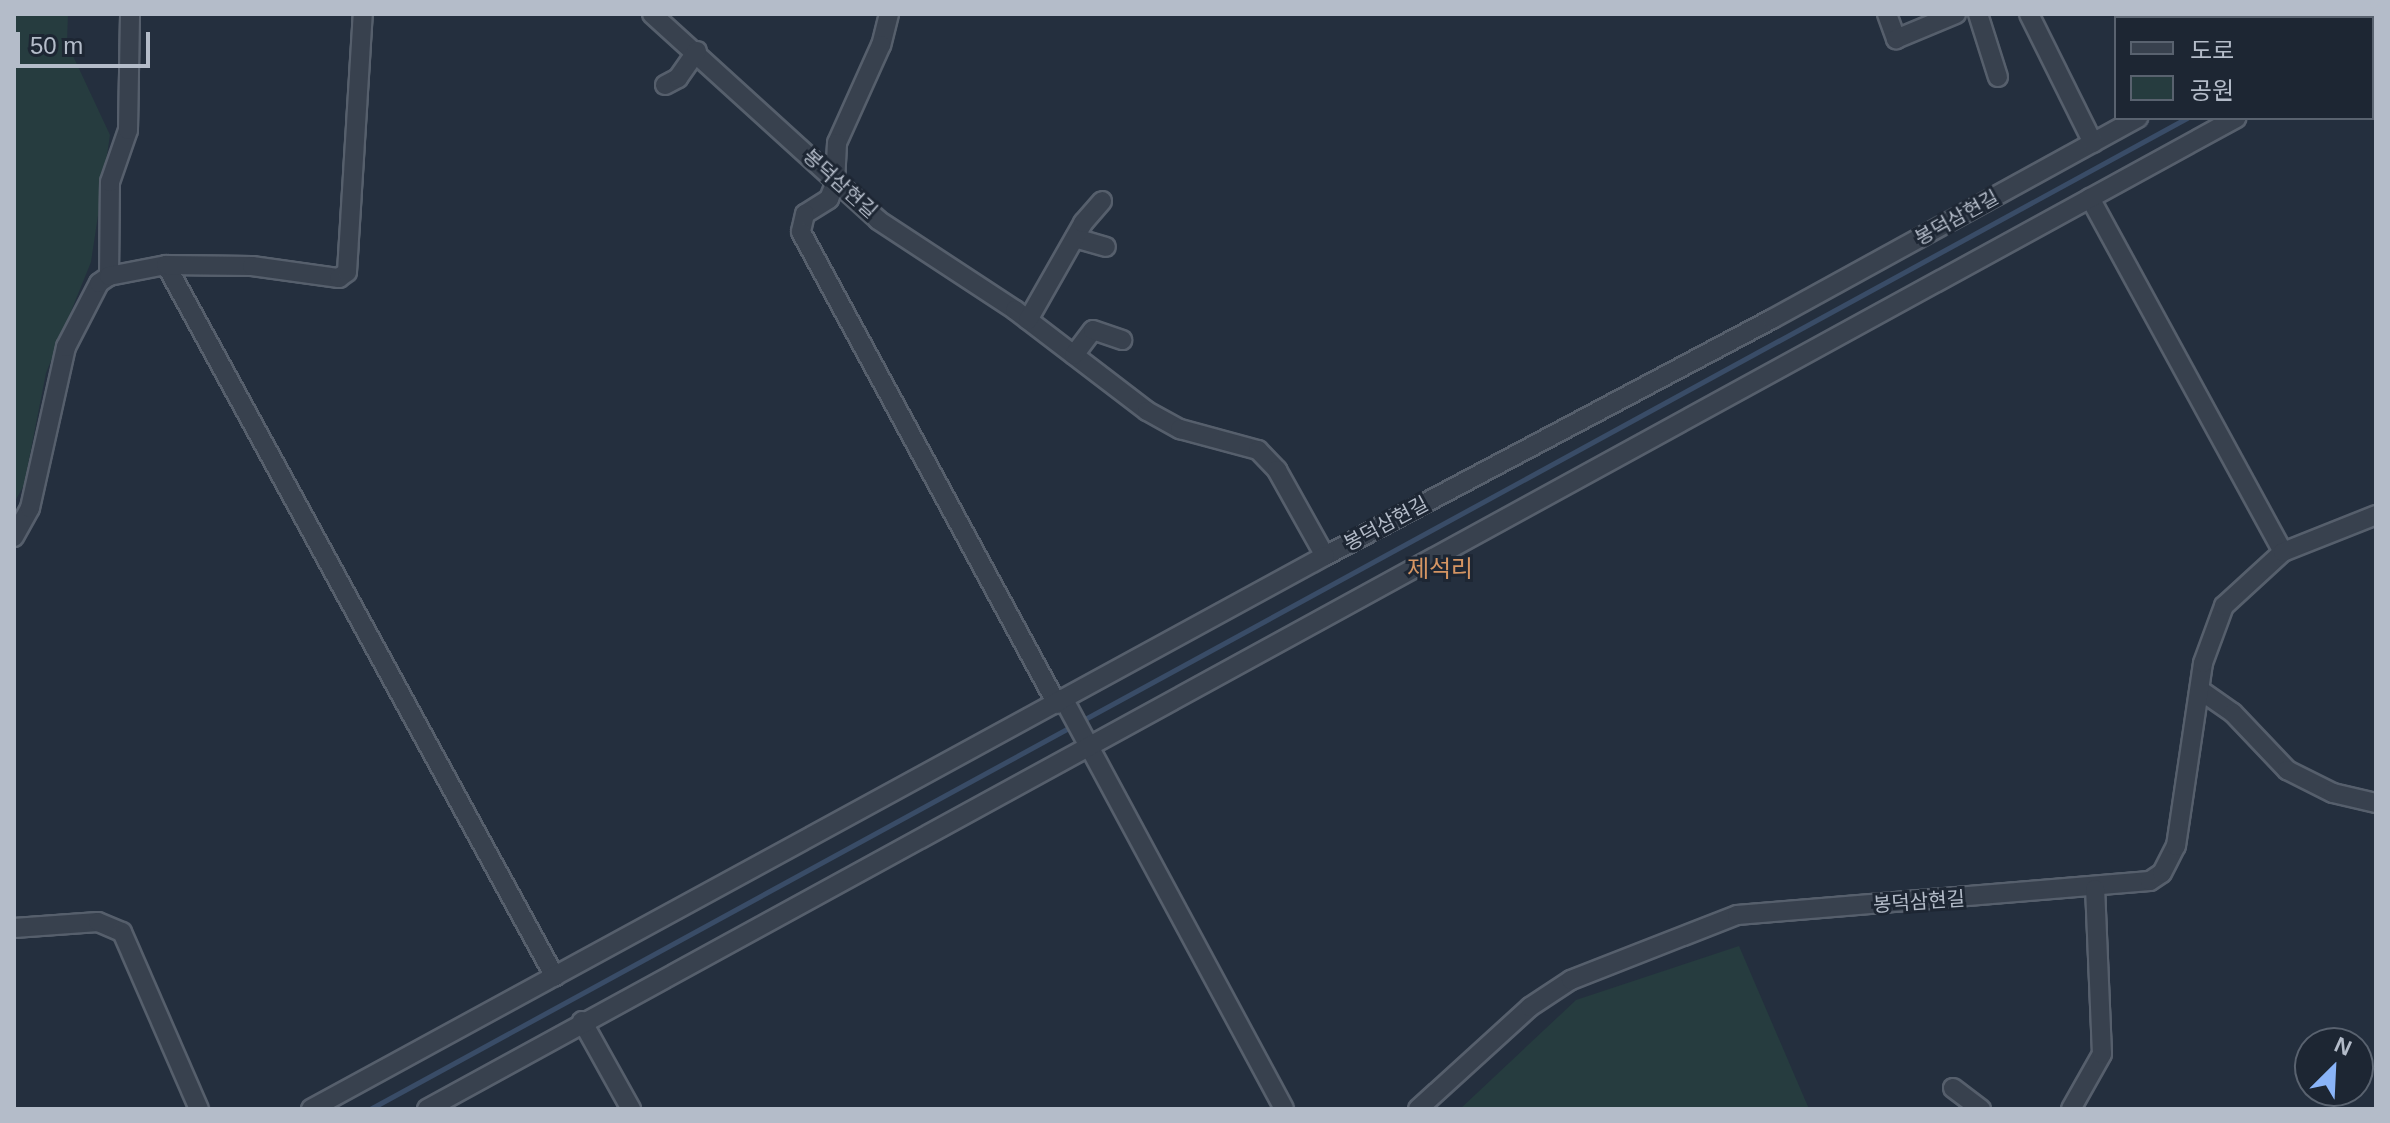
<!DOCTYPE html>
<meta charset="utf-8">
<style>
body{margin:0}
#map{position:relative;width:2390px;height:1123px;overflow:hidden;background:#242f3e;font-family:Helvetica,"Noto Sans KR",sans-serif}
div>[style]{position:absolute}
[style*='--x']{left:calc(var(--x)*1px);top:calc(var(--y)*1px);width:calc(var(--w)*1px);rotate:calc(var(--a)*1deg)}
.green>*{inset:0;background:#263c3f}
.stream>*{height:5px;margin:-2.5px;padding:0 2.5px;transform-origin:2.5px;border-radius:2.5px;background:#394c67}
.roads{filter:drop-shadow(2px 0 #565f6c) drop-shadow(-2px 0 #565f6c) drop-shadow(0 2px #565f6c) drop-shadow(0 -2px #565f6c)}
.minor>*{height:18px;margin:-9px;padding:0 9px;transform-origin:9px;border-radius:9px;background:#38414e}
span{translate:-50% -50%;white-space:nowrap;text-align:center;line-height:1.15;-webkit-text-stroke:6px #1d2633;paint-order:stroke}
.street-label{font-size:20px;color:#b4bcc9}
.quarter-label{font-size:24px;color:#d59563}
.frame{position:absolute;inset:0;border:16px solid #b4bcc9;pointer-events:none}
.legend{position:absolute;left:2114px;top:16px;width:260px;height:104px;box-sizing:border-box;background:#1d2633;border:2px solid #59626f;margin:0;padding:10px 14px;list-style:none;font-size:24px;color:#b4bcc9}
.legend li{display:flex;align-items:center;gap:16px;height:40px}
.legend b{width:40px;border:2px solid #59626f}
.north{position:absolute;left:2294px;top:1027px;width:80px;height:80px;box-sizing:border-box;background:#1d2633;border:2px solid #59626f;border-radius:50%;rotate:24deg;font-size:22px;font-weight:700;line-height:32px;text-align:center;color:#b4bcc9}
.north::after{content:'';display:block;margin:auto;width:28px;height:36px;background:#8ab4f8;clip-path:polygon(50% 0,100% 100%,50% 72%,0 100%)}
.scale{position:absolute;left:16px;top:32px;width:134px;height:36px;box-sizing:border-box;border:4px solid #b4bcc9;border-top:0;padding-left:10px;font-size:24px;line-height:28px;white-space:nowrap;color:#b4bcc9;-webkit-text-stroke:6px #1d2633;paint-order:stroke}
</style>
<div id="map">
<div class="green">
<i style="clip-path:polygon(14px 14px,68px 14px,67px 43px,110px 135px,91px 262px,46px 373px,24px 485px,14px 503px)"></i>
<i style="clip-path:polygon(1739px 946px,1809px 1109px,1460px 1109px,1576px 1000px)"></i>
</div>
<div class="stream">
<i style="--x:2368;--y:18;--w:7;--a:-34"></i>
<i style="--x:370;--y:1109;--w:2070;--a:-28.61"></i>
</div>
<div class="roads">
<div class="minor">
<i style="--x:652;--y:14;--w:306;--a:42.3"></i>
<i style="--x:878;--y:220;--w:164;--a:33.3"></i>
<i style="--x:1015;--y:310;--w:166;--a:37.4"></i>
<i style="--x:1147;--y:411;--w:38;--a:29"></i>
<i style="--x:1180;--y:429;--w:81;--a:15.1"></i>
<i style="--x:1258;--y:450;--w:28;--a:46"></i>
<i style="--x:1277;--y:470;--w:98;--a:60.8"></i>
<i style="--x:1325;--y:556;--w:506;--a:-27.93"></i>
<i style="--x:1772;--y:319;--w:418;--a:-28.8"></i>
<i style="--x:889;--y:14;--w:32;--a:104"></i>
<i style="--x:881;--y:45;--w:107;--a:114.2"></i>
<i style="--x:837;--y:143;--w:41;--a:92.8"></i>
<i style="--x:835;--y:184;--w:16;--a:112"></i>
<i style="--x:829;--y:199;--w:28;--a:148"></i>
<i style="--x:805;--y:214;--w:18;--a:103"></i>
<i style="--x:801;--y:232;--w:537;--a:61.53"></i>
<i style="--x:1887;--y:14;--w:27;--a:70"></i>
<i style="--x:1896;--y:39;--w:65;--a:-22.6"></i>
<i style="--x:1978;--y:14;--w:66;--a:72.4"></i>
<i style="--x:2029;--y:14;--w:144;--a:63.6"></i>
<i style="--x:2314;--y:18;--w:6;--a:-45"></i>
<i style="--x:2372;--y:48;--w:5;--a:-37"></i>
<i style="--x:2372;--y:69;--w:5;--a:37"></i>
<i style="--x:665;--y:85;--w:15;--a:-28"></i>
<i style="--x:678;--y:78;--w:33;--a:-55"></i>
<i style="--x:2090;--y:198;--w:403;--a:61.4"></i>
<i style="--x:1075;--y:238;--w:32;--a:16"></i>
<i style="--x:166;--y:265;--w:811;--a:61.35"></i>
<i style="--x:109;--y:276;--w:94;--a:-89.4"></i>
<i style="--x:110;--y:182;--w:55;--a:-70.9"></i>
<i style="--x:128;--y:130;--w:116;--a:-89"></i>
<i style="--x:1028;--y:320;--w:112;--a:-60.4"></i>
<i style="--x:1083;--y:223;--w:29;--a:-49"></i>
<i style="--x:1074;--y:355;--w:31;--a:-53"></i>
<i style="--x:1093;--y:330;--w:31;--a:19"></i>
<i style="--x:14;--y:537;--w:33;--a:-61"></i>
<i style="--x:30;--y:508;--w:165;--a:-77.4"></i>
<i style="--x:66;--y:347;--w:72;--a:-62.7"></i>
<i style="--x:99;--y:283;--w:12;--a:-35"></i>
<i style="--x:109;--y:276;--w:58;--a:-10.9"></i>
<i style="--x:166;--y:265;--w:86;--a:0.7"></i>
<i style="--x:252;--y:266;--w:88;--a:7.9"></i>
<i style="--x:339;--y:278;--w:10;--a:-37"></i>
<i style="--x:347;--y:272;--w:258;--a:-86.5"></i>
<i style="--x:2200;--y:690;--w:40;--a:34.9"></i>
<i style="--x:2233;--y:713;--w:79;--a:46.5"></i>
<i style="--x:2287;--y:770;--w:51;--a:26.6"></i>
<i style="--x:2333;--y:793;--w:44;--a:13.1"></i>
<i style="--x:1064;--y:700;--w:464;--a:61.7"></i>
<i style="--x:14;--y:928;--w:84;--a:-4.1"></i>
<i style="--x:98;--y:922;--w:26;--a:23"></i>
<i style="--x:122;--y:932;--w:193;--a:66.5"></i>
<i style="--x:582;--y:1021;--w:101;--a:60.9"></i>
<i style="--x:1953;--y:1088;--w:35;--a:37"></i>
<i style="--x:311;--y:1109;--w:1155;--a:-28.61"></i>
<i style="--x:427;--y:1109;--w:2063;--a:-28.71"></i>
<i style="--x:1418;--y:1109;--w:151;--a:-42.3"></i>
<i style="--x:1530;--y:1007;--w:49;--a:-33.4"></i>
<i style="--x:1571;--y:980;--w:178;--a:-21.4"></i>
<i style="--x:1737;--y:915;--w:414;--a:-4.7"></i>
<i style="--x:2150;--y:881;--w:14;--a:-34"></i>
<i style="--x:2162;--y:873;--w:30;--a:-63"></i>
<i style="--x:2176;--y:846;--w:185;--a:-81.6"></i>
<i style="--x:2203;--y:663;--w:61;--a:-69.8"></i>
<i style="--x:2224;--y:606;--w:80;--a:-42.5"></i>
<i style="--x:2283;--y:552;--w:100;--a:-21.7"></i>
<i style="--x:2071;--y:1109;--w:63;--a:-60.6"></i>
<i style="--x:2102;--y:1054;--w:165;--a:-92.4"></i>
</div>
</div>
<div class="street-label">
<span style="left:840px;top:184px;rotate:42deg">봉덕삼현길</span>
<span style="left:1957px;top:218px;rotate:-29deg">봉덕삼현길</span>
<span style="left:1386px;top:524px;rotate:-28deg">봉덕삼현길</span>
<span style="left:1919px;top:902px;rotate:-4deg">봉덕삼현길</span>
</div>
<div class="quarter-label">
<span style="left:1440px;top:569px">제석리</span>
</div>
<div class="frame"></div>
<ul class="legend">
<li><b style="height:10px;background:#38414e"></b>도로</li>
<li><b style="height:22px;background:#263c3f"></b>공원</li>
</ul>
<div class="north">N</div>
<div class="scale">50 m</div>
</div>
